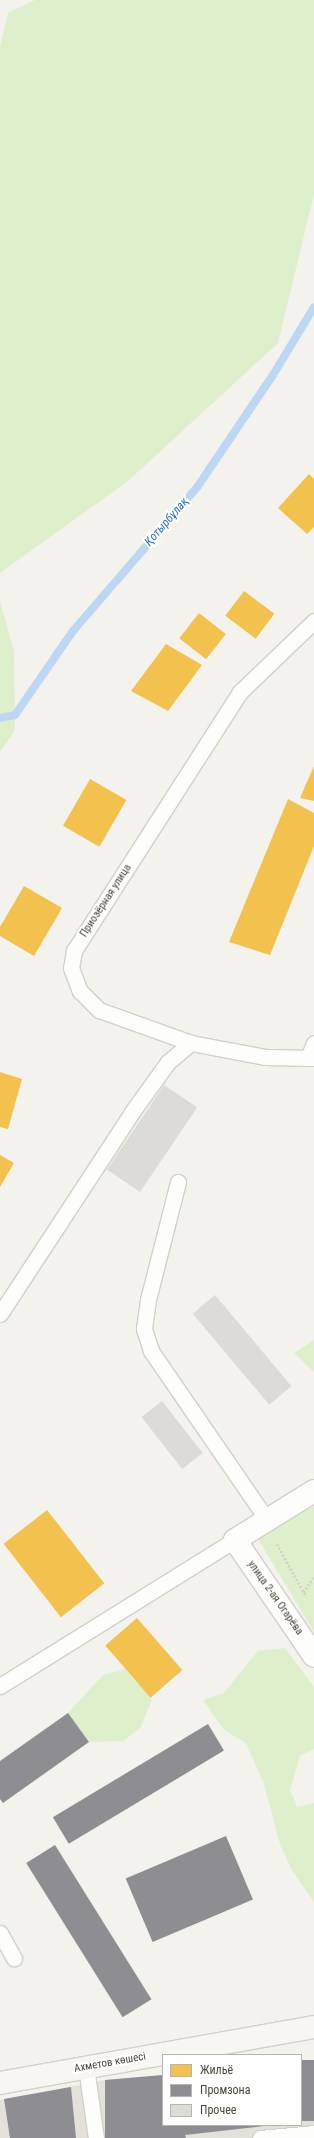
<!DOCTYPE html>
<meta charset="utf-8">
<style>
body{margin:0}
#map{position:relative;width:314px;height:2138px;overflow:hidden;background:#f3f2ed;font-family:"Roboto Condensed",sans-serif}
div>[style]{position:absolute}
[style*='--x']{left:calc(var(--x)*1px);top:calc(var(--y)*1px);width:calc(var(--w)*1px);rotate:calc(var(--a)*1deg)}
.industrial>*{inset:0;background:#e4e1db}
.green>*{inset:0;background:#ddefcb}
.homes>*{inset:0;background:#f2c14e;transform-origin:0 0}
.industry>*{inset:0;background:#8d8d92;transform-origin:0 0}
.stream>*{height:8px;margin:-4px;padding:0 4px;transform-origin:4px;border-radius:4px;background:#bbd7f3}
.building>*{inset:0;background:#dddbd5;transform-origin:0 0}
.path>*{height:2.5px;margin-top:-1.25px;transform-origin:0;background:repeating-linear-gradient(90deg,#d3d2cb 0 2px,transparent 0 4px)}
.roads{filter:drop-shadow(1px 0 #d1d0ca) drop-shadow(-1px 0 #d1d0ca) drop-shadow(0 1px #d1d0ca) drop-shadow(0 -1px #d1d0ca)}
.lane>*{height:15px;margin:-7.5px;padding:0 7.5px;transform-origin:7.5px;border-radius:7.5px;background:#fdfdfc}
.street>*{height:22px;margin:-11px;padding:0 11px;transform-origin:11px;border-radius:11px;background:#fdfdfc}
.secondary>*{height:22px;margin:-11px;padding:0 11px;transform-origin:11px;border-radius:11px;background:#f7f6f0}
span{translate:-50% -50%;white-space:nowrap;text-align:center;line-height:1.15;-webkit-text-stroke:4px #fff;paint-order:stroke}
.street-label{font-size:11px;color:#4b4537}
.water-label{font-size:12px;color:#276fc0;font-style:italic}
.legend{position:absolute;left:162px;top:2054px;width:140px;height:72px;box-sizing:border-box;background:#fff;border:1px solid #b7b5af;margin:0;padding:5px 7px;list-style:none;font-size:12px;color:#4b4537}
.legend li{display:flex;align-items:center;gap:8px;height:20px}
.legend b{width:20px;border:1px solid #b7b5af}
</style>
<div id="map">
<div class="industrial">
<i style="clip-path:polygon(314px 2060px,314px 2138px,0 2138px,0 2100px,105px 2080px,163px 2075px,163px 2125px,301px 2125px,301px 2061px)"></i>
</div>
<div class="green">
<i style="clip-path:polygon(35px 0,314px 0,314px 194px,278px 343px,128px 481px,0 573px,0 47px,8px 13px)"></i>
<i style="clip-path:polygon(0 601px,14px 651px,15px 730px,0 752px)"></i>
<i style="clip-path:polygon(314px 1340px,314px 1372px,294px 1353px)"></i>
<i style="clip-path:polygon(314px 1506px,314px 1632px,258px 1539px)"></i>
<i style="clip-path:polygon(285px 1648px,314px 1687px,314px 1749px,300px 1756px,290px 1790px,297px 1807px,314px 1803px,314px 1902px,292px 1870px,280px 1844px,264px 1784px,246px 1743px,224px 1730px,203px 1700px,224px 1693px,258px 1651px)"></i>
<i style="clip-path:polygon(125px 1669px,152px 1699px,141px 1727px,123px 1741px,89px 1742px,68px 1713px,103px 1675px)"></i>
</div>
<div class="homes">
<i style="clip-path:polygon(309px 474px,314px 479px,314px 527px,307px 534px,278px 508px)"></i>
<i style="left:244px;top:591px;width:38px;height:31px;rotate:37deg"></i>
<i style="left:199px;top:613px;width:34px;height:32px;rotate:38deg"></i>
<i style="clip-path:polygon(166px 644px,202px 665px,168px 711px,131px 691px)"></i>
<i style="clip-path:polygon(314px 766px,314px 801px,300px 798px)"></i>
<i style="left:90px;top:779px;width:42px;height:54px;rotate:30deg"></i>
<i style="clip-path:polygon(288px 799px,314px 813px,314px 846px,270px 955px,229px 942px)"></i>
<i style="clip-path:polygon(24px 886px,62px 908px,34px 956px,0 936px,0 927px)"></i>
<i style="clip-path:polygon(0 1072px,22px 1079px,8px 1129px,0 1127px)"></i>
<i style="clip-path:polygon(0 1155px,14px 1163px,0 1187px)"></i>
<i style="left:47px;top:1510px;width:93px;height:55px;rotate:52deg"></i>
<i style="left:137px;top:1618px;width:69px;height:42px;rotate:49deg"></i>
</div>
<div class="industry">
<i style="clip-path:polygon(68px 1713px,89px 1742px,3px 1803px,0 1799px,0 1761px)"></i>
<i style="left:208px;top:1724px;width:31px;height:181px;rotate:59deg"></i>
<i style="left:226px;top:1836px;width:69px;height:109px;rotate:67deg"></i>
<i style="left:55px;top:1845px;width:182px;height:34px;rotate:58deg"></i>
<i style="left:314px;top:2060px;width:61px;height:13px;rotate:90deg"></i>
<i style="clip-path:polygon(163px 2075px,163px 2125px,264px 2126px,185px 2135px,186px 2138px,105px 2138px,105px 2080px)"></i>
<i style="clip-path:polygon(71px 2087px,76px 2138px,10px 2138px,4px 2099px)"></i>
</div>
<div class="stream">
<i style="--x:0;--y:718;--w:15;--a:-11"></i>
<i style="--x:15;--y:715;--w:102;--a:-55.4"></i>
<i style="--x:73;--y:631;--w:191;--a:-49.2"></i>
<i style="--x:198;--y:486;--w:134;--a:-56"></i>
<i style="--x:273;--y:375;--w:79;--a:-58.9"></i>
</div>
<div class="building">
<i style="left:164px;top:1085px;width:40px;height:102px;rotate:34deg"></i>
<i style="left:215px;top:1295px;width:119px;height:29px;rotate:50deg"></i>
<i style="left:162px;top:1401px;width:66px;height:26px;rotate:52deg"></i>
</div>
<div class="path">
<i style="--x:277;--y:1544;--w:60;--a:60.9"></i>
<i style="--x:303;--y:1592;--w:19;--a:-54"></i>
</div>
<div class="roads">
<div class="lane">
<i style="--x:314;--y:621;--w:103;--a:136.2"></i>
<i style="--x:240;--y:692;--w:308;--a:122.7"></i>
<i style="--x:74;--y:951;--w:17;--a:100"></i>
<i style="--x:71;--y:968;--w:25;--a:69"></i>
<i style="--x:80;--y:991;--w:27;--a:45"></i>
<i style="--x:99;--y:1010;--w:98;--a:19.7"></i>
<i style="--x:191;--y:1043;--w:75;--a:10.7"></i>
<i style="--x:265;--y:1057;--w:49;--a:1.2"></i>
<i style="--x:308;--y:1058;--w:16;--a:-68"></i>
<i style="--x:178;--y:1182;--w:122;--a:104.3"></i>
<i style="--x:148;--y:1300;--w:29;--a:98"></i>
<i style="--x:144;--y:1329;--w:23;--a:72"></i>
<i style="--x:151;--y:1351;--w:205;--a:55.5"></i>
<i style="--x:0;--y:1314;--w:241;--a:-56.8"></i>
<i style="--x:132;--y:1112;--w:62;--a:-54.2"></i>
<i style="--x:168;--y:1062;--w:30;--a:-40"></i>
<i style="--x:0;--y:1686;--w:277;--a:-31.9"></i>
<i style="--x:0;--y:1933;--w:29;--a:61"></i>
<i style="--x:86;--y:2067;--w:72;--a:82"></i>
<i style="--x:260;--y:2138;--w:54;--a:-5.3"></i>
</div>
<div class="street">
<i style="--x:314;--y:1491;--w:93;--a:148.2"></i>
<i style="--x:235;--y:1540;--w:140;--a:55.7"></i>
</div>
<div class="secondary">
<i style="--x:0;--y:2083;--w:319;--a:-10.1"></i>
</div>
</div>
<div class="street-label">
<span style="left:106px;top:901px;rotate:-57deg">Приозёрная улица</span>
<span style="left:275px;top:1598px;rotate:55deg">улица 2-ая Огарёва</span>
<span style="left:110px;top:2063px;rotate:-10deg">Ахметов көшесі</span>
</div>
<div class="water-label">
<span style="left:167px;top:522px;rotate:-49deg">Қотырбұлақ</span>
</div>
<ul class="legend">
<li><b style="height:11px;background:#f2c14e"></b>Жильё</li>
<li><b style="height:11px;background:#8d8d92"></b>Промзона</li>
<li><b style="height:11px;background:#dddbd5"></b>Прочее</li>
</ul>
</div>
